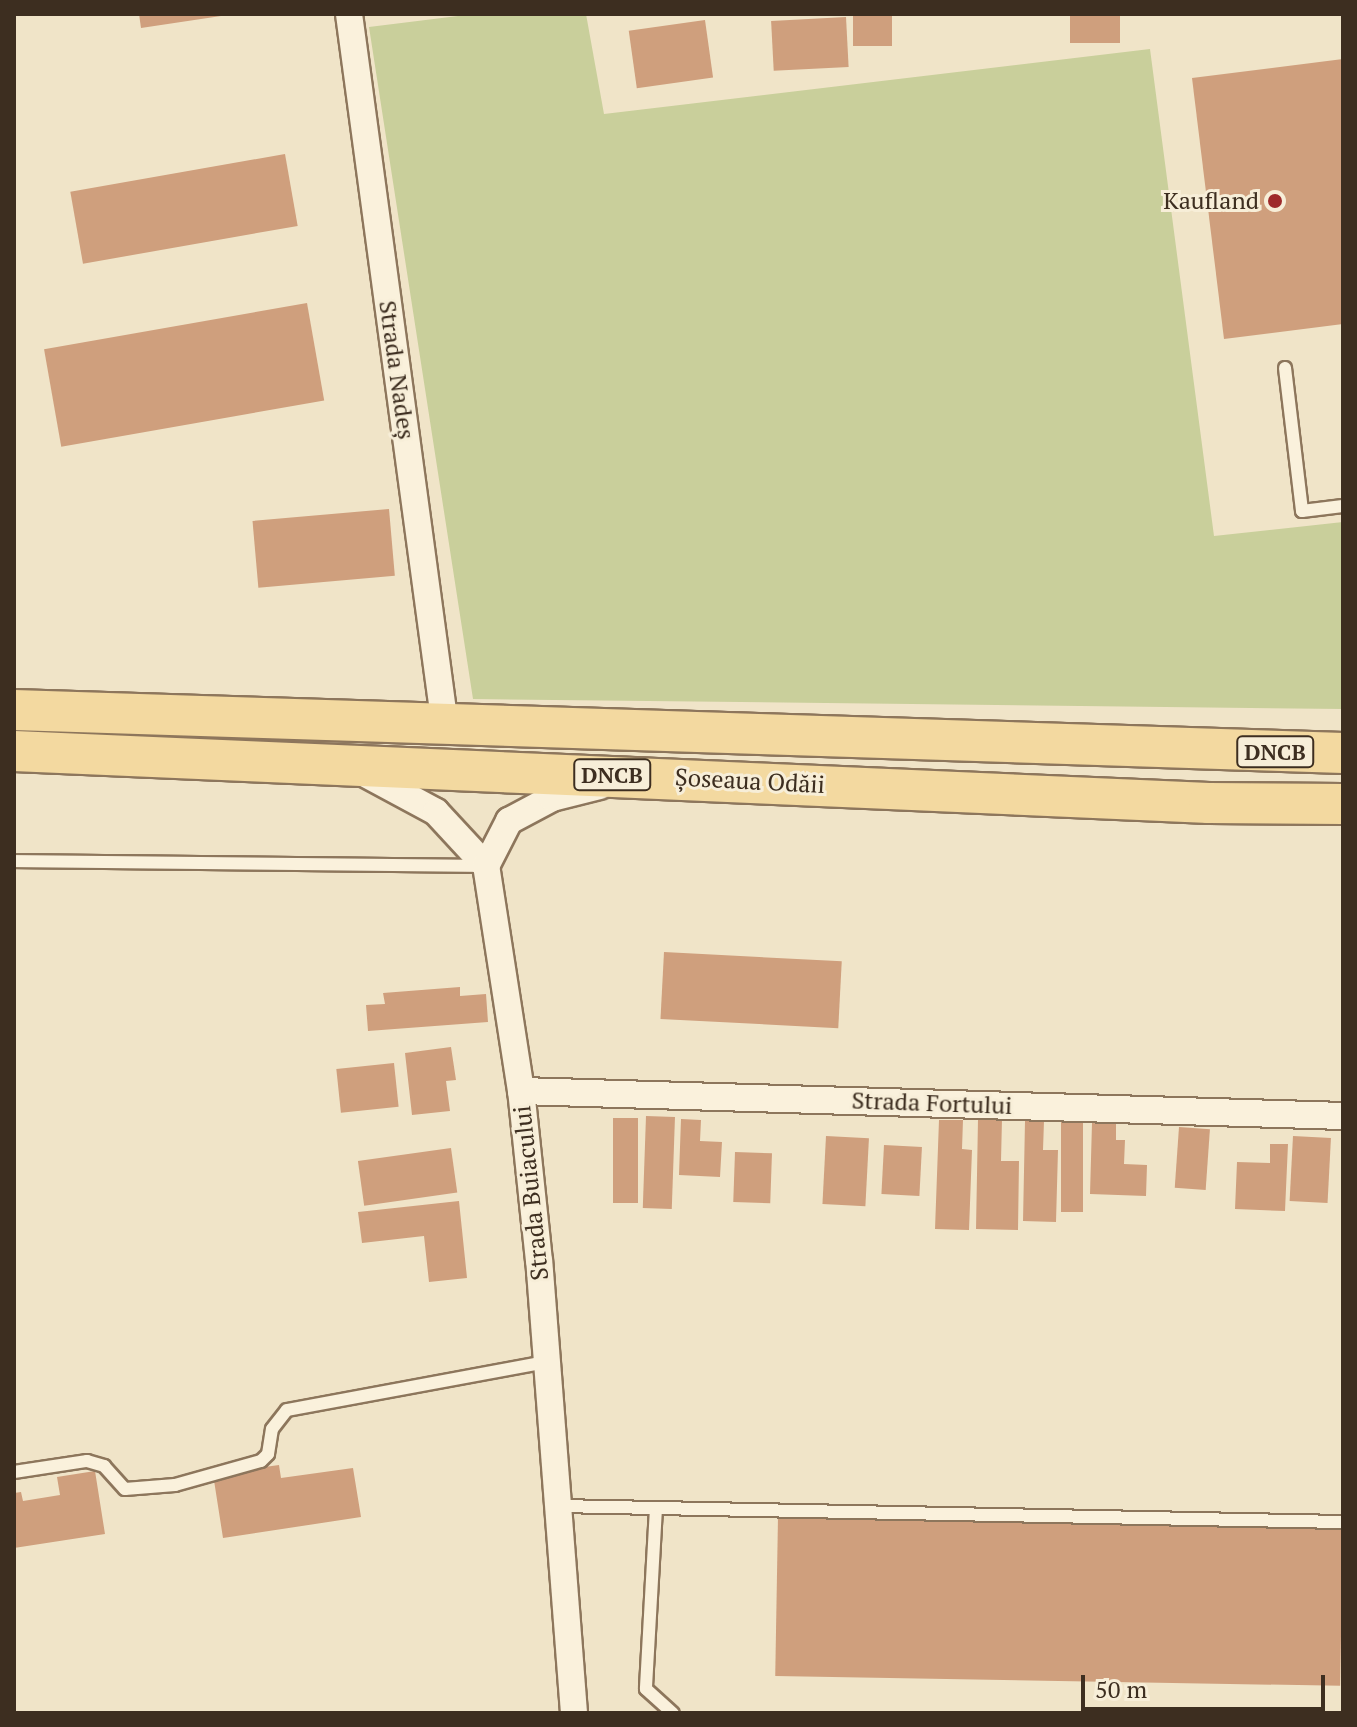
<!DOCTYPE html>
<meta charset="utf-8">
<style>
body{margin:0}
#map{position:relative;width:1357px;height:1727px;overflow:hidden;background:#f0e4c8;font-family:"PT Serif",serif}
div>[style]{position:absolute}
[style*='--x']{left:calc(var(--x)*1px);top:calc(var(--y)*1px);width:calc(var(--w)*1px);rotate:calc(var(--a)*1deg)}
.green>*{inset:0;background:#c9cf9b}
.building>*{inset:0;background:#cf9f7d;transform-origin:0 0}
.roads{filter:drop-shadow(2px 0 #8d765c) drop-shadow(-2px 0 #8d765c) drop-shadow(0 2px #8d765c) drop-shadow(0 -2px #8d765c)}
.lane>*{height:12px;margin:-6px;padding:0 6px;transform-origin:6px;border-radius:6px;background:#faf1dc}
.street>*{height:26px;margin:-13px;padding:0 13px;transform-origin:13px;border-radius:13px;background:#faf1dc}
.primary>*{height:40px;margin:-20px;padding:0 20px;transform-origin:20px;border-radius:20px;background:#f3d9a0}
.dots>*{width:22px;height:22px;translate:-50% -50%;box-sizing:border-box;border:4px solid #f7eed8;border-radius:50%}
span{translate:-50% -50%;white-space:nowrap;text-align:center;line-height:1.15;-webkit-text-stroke:6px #f7eed8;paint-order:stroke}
.shield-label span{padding:2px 6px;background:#f7eed8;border:2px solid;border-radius:6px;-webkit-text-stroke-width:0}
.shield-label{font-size:22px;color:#3d2e20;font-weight:700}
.poi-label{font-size:24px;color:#3d2e20}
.right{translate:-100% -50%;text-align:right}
.street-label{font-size:24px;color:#3d2e20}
.frame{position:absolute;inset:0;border:16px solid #3d2e20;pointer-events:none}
.scale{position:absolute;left:1081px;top:1675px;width:244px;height:36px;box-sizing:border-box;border:4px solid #3d2e20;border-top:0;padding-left:10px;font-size:24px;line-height:28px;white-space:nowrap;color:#3d2e20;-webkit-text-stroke:6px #f7eed8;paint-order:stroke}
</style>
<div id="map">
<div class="green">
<i style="clip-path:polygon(474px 14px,586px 14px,604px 114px,1150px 49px,1214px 536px,1343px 522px,1343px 709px,473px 699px,369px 27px)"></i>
</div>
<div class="building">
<i style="clip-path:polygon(139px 14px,221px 14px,221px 16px,141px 28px)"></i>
<i style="left:853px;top:14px;width:39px;height:32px"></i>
<i style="left:1070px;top:14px;width:50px;height:29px"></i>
<i style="left:846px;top:17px;width:50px;height:75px;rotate:87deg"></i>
<i style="left:705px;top:20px;width:58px;height:77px;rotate:82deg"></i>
<i style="clip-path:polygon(1343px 59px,1343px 324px,1224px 339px,1192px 78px)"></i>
<i style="left:285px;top:154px;width:73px;height:218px;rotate:80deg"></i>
<i style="left:307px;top:303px;width:99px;height:267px;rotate:80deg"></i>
<i style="left:389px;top:509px;width:67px;height:137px;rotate:85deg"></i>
<i style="left:664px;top:952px;width:178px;height:67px;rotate:3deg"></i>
<i style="clip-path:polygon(460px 987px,460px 996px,486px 994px,488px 1022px,368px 1031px,366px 1005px,385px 1004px,383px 993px)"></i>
<i style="clip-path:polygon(451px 1047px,456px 1080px,446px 1081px,450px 1111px,412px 1115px,405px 1053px)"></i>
<i style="left:394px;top:1063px;width:44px;height:58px;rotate:84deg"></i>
<i style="left:646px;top:1116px;width:29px;height:92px;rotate:2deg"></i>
<i style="left:613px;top:1118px;width:25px;height:85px"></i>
<i style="clip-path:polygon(681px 1119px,701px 1120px,700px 1141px,722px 1142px,720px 1177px,679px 1175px)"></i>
<i style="clip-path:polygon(978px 1119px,1002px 1119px,1001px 1161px,1019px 1161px,1018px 1230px,976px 1229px)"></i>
<i style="clip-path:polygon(939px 1120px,963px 1120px,962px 1149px,972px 1150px,969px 1230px,935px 1229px)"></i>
<i style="clip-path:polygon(1025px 1121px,1044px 1121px,1043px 1150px,1058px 1150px,1056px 1222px,1023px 1221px)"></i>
<i style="left:1061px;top:1121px;width:22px;height:91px"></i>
<i style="clip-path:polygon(1092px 1123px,1116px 1124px,1116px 1140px,1125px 1140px,1124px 1164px,1147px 1165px,1146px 1196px,1090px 1194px)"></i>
<i style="left:1179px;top:1127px;width:31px;height:61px;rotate:4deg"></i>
<i style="left:826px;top:1136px;width:43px;height:68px;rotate:3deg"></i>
<i style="left:1293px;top:1136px;width:38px;height:65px;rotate:3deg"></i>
<i style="clip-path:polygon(1270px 1144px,1288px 1144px,1285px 1211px,1235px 1209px,1237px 1162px,1270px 1163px)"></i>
<i style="left:884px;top:1145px;width:38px;height:49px;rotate:3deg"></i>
<i style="left:451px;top:1148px;width:45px;height:94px;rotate:82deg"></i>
<i style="left:735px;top:1152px;width:37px;height:50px;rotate:2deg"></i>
<i style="clip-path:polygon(459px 1201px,467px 1278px,429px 1282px,424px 1236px,362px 1243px,358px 1212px)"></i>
<i style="clip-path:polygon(279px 1465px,281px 1478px,353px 1468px,361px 1517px,223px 1538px,213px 1474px)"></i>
<i style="clip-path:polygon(95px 1471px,105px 1534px,14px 1548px,14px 1493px,21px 1492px,23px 1501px,60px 1495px,57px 1477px)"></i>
<i style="left:778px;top:1517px;width:565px;height:159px;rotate:1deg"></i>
</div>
<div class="roads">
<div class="lane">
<i style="--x:1285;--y:368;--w:144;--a:83.2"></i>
<i style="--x:1302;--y:511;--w:41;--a:-7"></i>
<i style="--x:14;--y:861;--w:469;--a:0.6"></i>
<i style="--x:14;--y:1472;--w:74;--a:-8.6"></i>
<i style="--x:87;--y:1461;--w:18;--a:16"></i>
<i style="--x:104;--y:1466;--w:31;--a:48"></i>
<i style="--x:125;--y:1489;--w:50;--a:-4.6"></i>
<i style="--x:175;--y:1485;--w:89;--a:-15.6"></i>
<i style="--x:261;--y:1461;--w:10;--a:-45"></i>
<i style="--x:268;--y:1454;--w:25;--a:-81"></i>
<i style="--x:272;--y:1429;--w:24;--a:-52"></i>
<i style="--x:287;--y:1410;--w:263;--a:-10.5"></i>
<i style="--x:558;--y:1506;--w:785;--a:1.17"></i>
<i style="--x:656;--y:1508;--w:181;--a:93.2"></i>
<i style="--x:646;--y:1689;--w:36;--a:42"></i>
</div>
<div class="street">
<i style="--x:349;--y:14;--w:718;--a:82.32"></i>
<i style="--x:360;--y:771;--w:86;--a:28.3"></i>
<i style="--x:436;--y:812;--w:74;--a:47.2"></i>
<i style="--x:521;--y:1091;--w:822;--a:1.74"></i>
<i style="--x:574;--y:1713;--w:453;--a:-94.4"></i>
<i style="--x:539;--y:1261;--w:171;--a:-96"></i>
<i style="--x:521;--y:1091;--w:228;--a:-98.8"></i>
<i style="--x:486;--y:866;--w:51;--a:-62.9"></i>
<i style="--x:509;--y:821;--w:49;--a:-28.1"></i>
<i style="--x:552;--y:798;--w:49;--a:-14"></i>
</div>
<div class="primary">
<i style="--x:14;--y:710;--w:1330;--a:1.85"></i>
<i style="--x:14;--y:751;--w:1196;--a:2.49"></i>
<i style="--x:1209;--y:803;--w:134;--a:0.4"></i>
</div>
</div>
<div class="dots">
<i style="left:1275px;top:201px;background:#9e2a2b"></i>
</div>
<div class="shield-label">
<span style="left:1275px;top:752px">DNCB</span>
<span style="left:612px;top:775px">DNCB</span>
</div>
<div class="poi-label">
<span class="right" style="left:1259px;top:201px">Kaufland</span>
</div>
<div class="street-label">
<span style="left:397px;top:370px;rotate:82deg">Strada Nadeș</span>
<span style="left:750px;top:781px;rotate:3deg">Șoseaua Odăii</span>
<span style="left:932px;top:1103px;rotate:2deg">Strada Fortului</span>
<span style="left:531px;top:1193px;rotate:-96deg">Strada Buiacului</span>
</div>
<div class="frame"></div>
<div class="scale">50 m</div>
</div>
